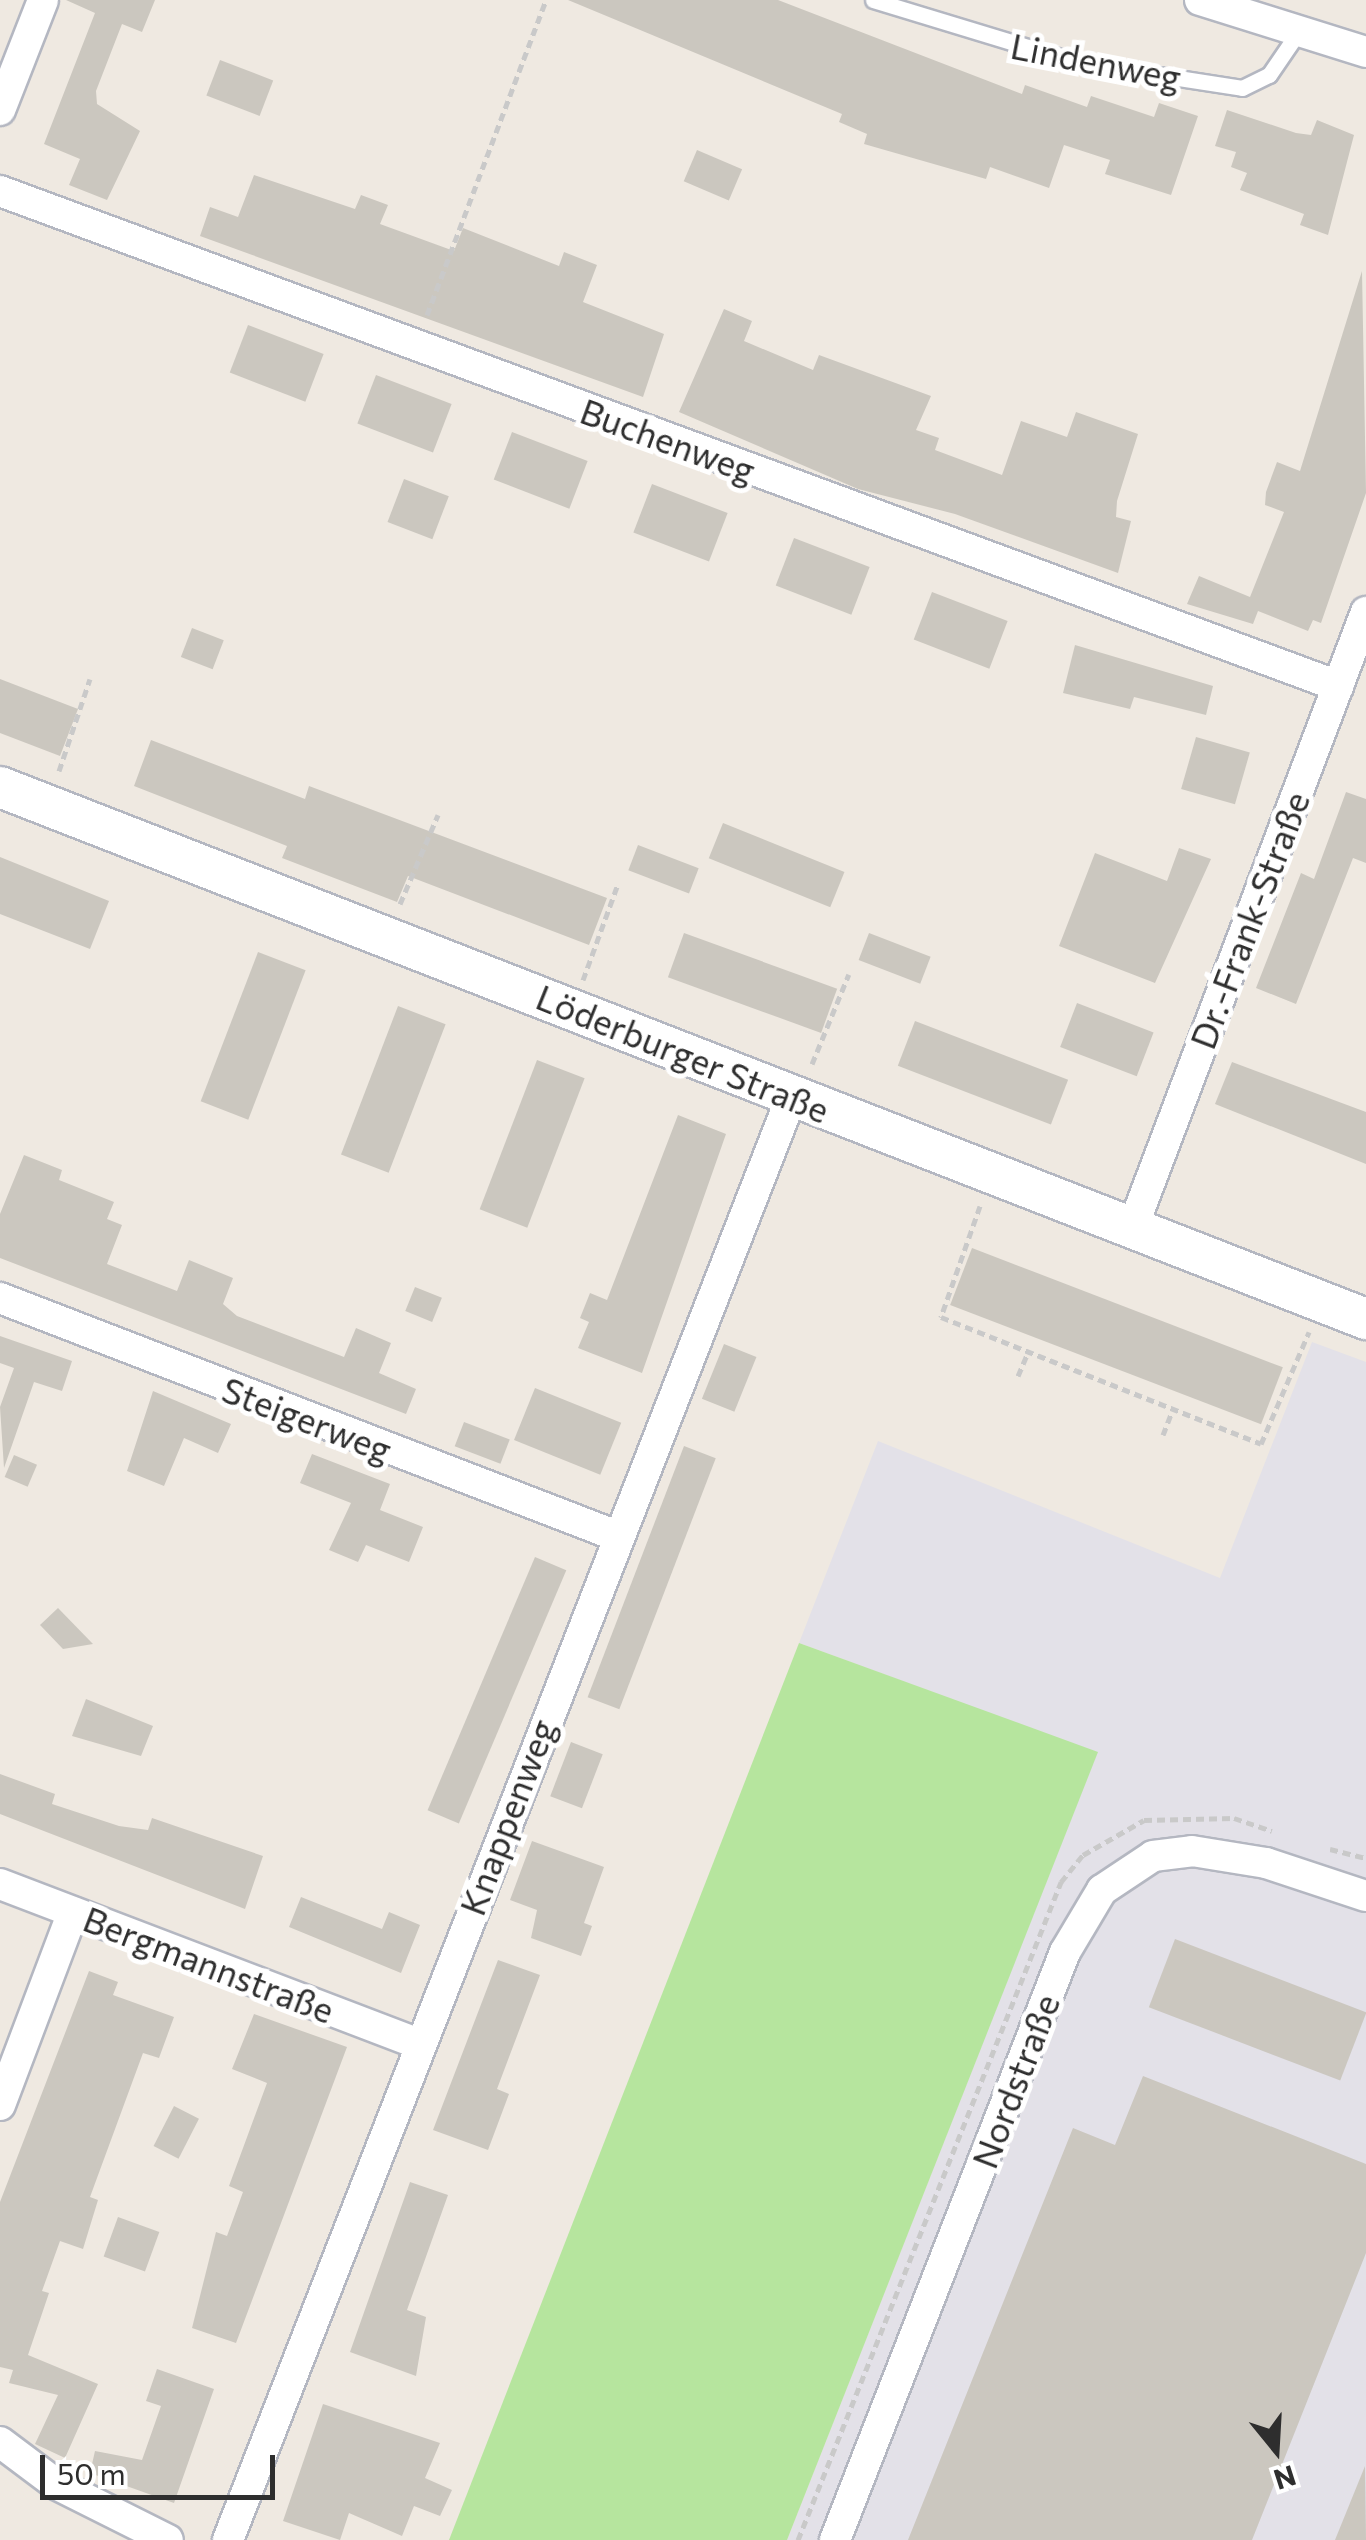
<!DOCTYPE html>
<meta charset="utf-8">
<style>
body{margin:0}
#map{position:relative;width:1366px;height:2540px;overflow:hidden;background:#efe9e1;font-family:Commissioner,sans-serif}
div>[style]{position:absolute}
[style*='--x']{left:calc(var(--x)*1px);top:calc(var(--y)*1px);width:calc(var(--w)*1px);rotate:calc(var(--a)*1deg)}
.industrial>*{inset:0;background:#e3e1e8}
.green>*{inset:0;background:#b6e59e}
.building>*{inset:0;background:#cbc7bf;transform-origin:0 0}
.path>*{height:5px;margin-top:-2.5px;transform-origin:0;background:repeating-linear-gradient(90deg,#c9c9c9 0 8px,transparent 0 13px)}
.roads{filter:drop-shadow(2px 0 #b4b7c1) drop-shadow(-2px 0 #b4b7c1) drop-shadow(0 2px #b4b7c1) drop-shadow(0 -2px #b4b7c1)}
.service>*{height:15px;margin:-7.5px;padding:0 7.5px;transform-origin:7.5px;border-radius:7.5px;background:#fff}
.minor>*{height:30px;margin:-15px;padding:0 15px;transform-origin:15px;border-radius:15px;background:#fff}
.tertiary>*{height:40px;margin:-20px;padding:0 20px;transform-origin:20px;border-radius:20px;background:#fff}
span{translate:-50% -50%;white-space:nowrap;text-align:center;line-height:1.15;-webkit-text-stroke:10px #fff;paint-order:stroke}
.street-label{font-size:35px;color:#2e2e2e}
.north{position:absolute;left:1226px;top:2400px;width:100px;height:100px;-webkit-text-stroke:8px #fff;paint-order:stroke;rotate:162deg;font-size:28px;font-weight:700;line-height:40px;text-align:center;color:#2e2e2e}
.north::after{content:'';display:block;margin:auto;width:35px;height:45px;background:#2e2e2e;clip-path:polygon(50% 0,100% 100%,50% 72%,0 100%)}
.scale{position:absolute;left:40px;top:2455px;width:235px;height:45px;box-sizing:border-box;border:5px solid #2e2e2e;border-top:0;padding-left:12px;font-size:30px;line-height:35px;white-space:nowrap;color:#2e2e2e;-webkit-text-stroke:8px #fff;paint-order:stroke}
</style>
<div id="map">
<div class="industrial">
<i style="clip-path:polygon(1312px 1342px,1366px 1362px,1366px 2540px,787px 2540px,1097px 1753px,799px 1643px,878px 1441px,1220px 1578px)"></i>
</div>
<div class="green">
<i style="clip-path:polygon(799px 1643px,1098px 1752px,787px 2540px,449px 2540px)"></i>
</div>
<div class="building">
<i style="clip-path:polygon(66px 0,155px 0,142px 32px,122px 24px,96px 91px,97px 104px,140px 131px,107px 200px,69px 185px,80px 159px,44px 144px,95px 13px)"></i>
<i style="clip-path:polygon(568px 0,778px 0,1022px 94px,1025px 85px,1087px 107px,1091px 96px,1154px 117px,1159px 103px,1198px 116px,1171px 195px,1105px 174px,1110px 160px,1064px 145px,1049px 188px,990px 167px,986px 179px,864px 144px,867px 134px,839px 122px,842px 114px)"></i>
<i style="left:220px;top:60px;width:57px;height:38px;rotate:21deg"></i>
<i style="clip-path:polygon(1227px 110px,1296px 133px,1311px 135px,1317px 120px,1354px 135px,1328px 235px,1300px 225px,1304px 214px,1240px 190px,1247px 173px,1231px 167px,1236px 152px,1215px 146px)"></i>
<i style="left:697px;top:150px;width:49px;height:34px;rotate:23deg"></i>
<i style="clip-path:polygon(254px 175px,355px 209px,361px 195px,388px 205px,380px 224px,454px 251px,463px 228px,559px 266px,564px 252px,597px 265px,583px 302px,664px 334px,643px 397px,200px 236px,210px 207px,238px 217px)"></i>
<i style="clip-path:polygon(1362px 271px,1366px 493px,1321px 623px,1313px 620px,1308px 631px,1258px 611px,1253px 624px,1187px 604px,1199px 576px,1250px 597px,1284px 512px,1265px 505px,1266px 492px,1277px 462px,1300px 471px)"></i>
<i style="clip-path:polygon(724px 309px,752px 321px,744px 341px,813px 370px,819px 355px,931px 396px,916px 430px,939px 438px,935px 450px,1002px 475px,1021px 421px,1067px 437px,1076px 412px,1138px 434px,1117px 501px,1116px 517px,1131px 521px,1118px 573px,955px 514px,858px 489px,679px 412px)"></i>
<i style="left:248px;top:325px;width:81px;height:51px;rotate:21deg"></i>
<i style="left:376px;top:375px;width:81px;height:52px;rotate:21deg"></i>
<i style="left:512px;top:432px;width:81px;height:51px;rotate:21deg"></i>
<i style="left:404px;top:479px;width:48px;height:46px;rotate:21deg"></i>
<i style="left:652px;top:484px;width:81px;height:52px;rotate:21deg"></i>
<i style="left:794px;top:538px;width:81px;height:51px;rotate:21deg"></i>
<i style="left:932px;top:592px;width:81px;height:51px;rotate:21deg"></i>
<i style="left:192px;top:628px;width:34px;height:31px;rotate:21deg"></i>
<i style="clip-path:polygon(1075px 645px,1213px 686px,1206px 715px,1134px 697px,1130px 709px,1063px 693px)"></i>
<i style="clip-path:polygon(0 679px,78px 709px,60px 756px,0 733px)"></i>
<i style="left:1196px;top:737px;width:56px;height:54px;rotate:16deg"></i>
<i style="clip-path:polygon(151px 740px,305px 799px,309px 786px,607px 898px,589px 945px,408px 876px,397px 902px,282px 858px,287px 846px,134px 786px)"></i>
<i style="clip-path:polygon(1346px 792px,1366px 799px,1366px 863px,1353px 858px,1296px 1004px,1256px 988px,1301px 873px,1314px 879px)"></i>
<i style="left:723px;top:823px;width:131px;height:38px;rotate:22deg"></i>
<i style="left:638px;top:845px;width:65px;height:27px;rotate:21deg"></i>
<i style="clip-path:polygon(1179px 848px,1211px 859px,1155px 983px,1059px 946px,1095px 853px,1167px 881px)"></i>
<i style="clip-path:polygon(0 857px,109px 901px,90px 949px,0 914px)"></i>
<i style="left:684px;top:933px;width:163px;height:47px;rotate:20deg"></i>
<i style="left:869px;top:933px;width:66px;height:29px;rotate:21deg"></i>
<i style="left:258px;top:952px;width:51px;height:160px;rotate:21deg"></i>
<i style="left:1077px;top:1003px;width:82px;height:47px;rotate:21deg"></i>
<i style="left:398px;top:1006px;width:51px;height:159px;rotate:21deg"></i>
<i style="left:915px;top:1021px;width:164px;height:48px;rotate:21deg"></i>
<i style="left:537px;top:1060px;width:51px;height:160px;rotate:21deg"></i>
<i style="clip-path:polygon(1232px 1062px,1366px 1112px,1366px 1164px,1215px 1104px)"></i>
<i style="clip-path:polygon(678px 1115px,726px 1134px,642px 1373px,578px 1348px,589px 1322px,580px 1318px,590px 1293px,607px 1300px)"></i>
<i style="clip-path:polygon(24px 1155px,62px 1170px,59px 1180px,114px 1202px,107px 1219px,122px 1225px,107px 1264px,177px 1291px,189px 1260px,233px 1278px,223px 1304px,237px 1316px,344px 1357px,356px 1328px,391px 1343px,379px 1373px,416px 1389px,406px 1414px,0 1258px,0 1214px)"></i>
<i style="left:972px;top:1248px;width:333px;height:61px;rotate:21deg"></i>
<i style="left:415px;top:1287px;width:29px;height:26px;rotate:22deg"></i>
<i style="clip-path:polygon(0 1336px,72px 1361px,62px 1391px,34px 1382px,4px 1468px,0 1407px,14px 1368px,0 1363px)"></i>
<i style="left:724px;top:1344px;width:35px;height:59px;rotate:22deg"></i>
<i style="left:535px;top:1388px;width:93px;height:56px;rotate:22deg"></i>
<i style="clip-path:polygon(153px 1391px,231px 1424px,218px 1453px,184px 1438px,164px 1486px,127px 1471px)"></i>
<i style="left:464px;top:1422px;width:49px;height:26px;rotate:21deg"></i>
<i style="left:684px;top:1446px;width:34px;height:269px;rotate:21deg"></i>
<i style="clip-path:polygon(312px 1454px,390px 1484px,380px 1510px,423px 1527px,409px 1562px,366px 1545px,358px 1562px,329px 1550px,351px 1503px,300px 1483px)"></i>
<i style="left:14px;top:1455px;width:25px;height:24px;rotate:23deg"></i>
<i style="left:535px;top:1557px;width:34px;height:275px;rotate:23deg"></i>
<i style="clip-path:polygon(58px 1608px,93px 1644px,63px 1649px,40px 1625px)"></i>
<i style="clip-path:polygon(86px 1699px,153px 1726px,141px 1756px,72px 1736px)"></i>
<i style="left:571px;top:1742px;width:34px;height:58px;rotate:21deg"></i>
<i style="clip-path:polygon(0 1774px,55px 1794px,52px 1804px,119px 1826px,148px 1830px,152px 1818px,263px 1856px,245px 1909px,0 1814px)"></i>
<i style="clip-path:polygon(532px 1841px,604px 1867px,584px 1923px,592px 1926px,581px 1956px,531px 1938px,537px 1910px,510px 1900px)"></i>
<i style="clip-path:polygon(301px 1897px,382px 1929px,389px 1912px,420px 1925px,401px 1973px,289px 1927px)"></i>
<i style="left:1175px;top:1939px;width:205px;height:73px;rotate:21deg"></i>
<i style="clip-path:polygon(498px 1960px,540px 1975px,497px 2089px,509px 2094px,488px 2150px,433px 2130px)"></i>
<i style="clip-path:polygon(89px 1971px,118px 1982px,113px 1995px,174px 2017px,159px 2058px,143px 2053px,90px 2197px,98px 2200px,83px 2249px,60px 2241px,42px 2291px,49px 2293px,28px 2355px,98px 2384px,65px 2458px,35px 2444px,58px 2395px,9px 2383px,13px 2370px,0 2367px,0 2202px)"></i>
<i style="clip-path:polygon(254px 2014px,347px 2047px,236px 2343px,192px 2328px,216px 2232px,227px 2236px,243px 2192px,229px 2186px,267px 2083px,232px 2069px)"></i>
<i style="clip-path:polygon(1143px 2076px,1366px 2164px,1366px 2253px,1252px 2540px,908px 2540px,1073px 2128px,1115px 2145px)"></i>
<i style="left:174px;top:2106px;width:28px;height:45px;rotate:27deg"></i>
<i style="clip-path:polygon(410px 2182px,448px 2195px,407px 2310px,426px 2317px,416px 2376px,350px 2352px)"></i>
<i style="left:118px;top:2217px;width:44px;height:42px;rotate:20deg"></i>
<i style="clip-path:polygon(157px 2369px,214px 2389px,174px 2503px,90px 2473px,95px 2451px,142px 2460px,161px 2406px,146px 2401px)"></i>
<i style="clip-path:polygon(323px 2404px,440px 2443px,425px 2478px,452px 2490px,440px 2516px,414px 2506px,402px 2536px,349px 2513px,340px 2540px,283px 2521px)"></i>
<i style="clip-path:polygon(1365px 2466px,1366px 2540px,1335px 2540px)"></i>
</div>
<div class="path">
<i style="--x:427;--y:315;--w:337;--a:-69.3"></i>
<i style="--x:59;--y:771;--w:97;--a:-71.4"></i>
<i style="--x:400;--y:904;--w:97;--a:-66.9"></i>
<i style="--x:583;--y:980;--w:102;--a:-70"></i>
<i style="--x:812;--y:1064;--w:97;--a:-67.7"></i>
<i style="--x:980;--y:1206;--w:118;--a:109.4"></i>
<i style="--x:941;--y:1317;--w:344;--a:21.6"></i>
<i style="--x:1261;--y:1444;--w:122;--a:-66.8"></i>
<i style="--x:1018;--y:1376;--w:26;--a:-67"></i>
<i style="--x:1163;--y:1435;--w:28;--a:-69"></i>
<i style="--x:1330;--y:1849;--w:37;--a:14"></i>
<i style="--x:798;--y:2540;--w:709;--a:-68.21"></i>
<i style="--x:1061;--y:1882;--w:35;--a:-51"></i>
<i style="--x:1083;--y:1855;--w:70;--a:-29.8"></i>
<i style="--x:1144;--y:1820;--w:90;--a:-1.3"></i>
<i style="--x:1234;--y:1818;--w:40;--a:18.9"></i>
</div>
<div class="roads">
<div class="service">
<i style="--x:873;--y:0;--w:217;--a:16.9"></i>
<i style="--x:1081;--y:63;--w:163;--a:8.8"></i>
<i style="--x:1242;--y:88;--w:30;--a:-26"></i>
<i style="--x:1269;--y:75;--w:53;--a:-55.7"></i>
</div>
<div class="minor">
<i style="--x:1200;--y:0;--w:174;--a:17.4"></i>
<i style="--x:0;--y:110;--w:118;--a:-68.6"></i>
<i style="--x:0;--y:191;--w:1427;--a:20.3"></i>
<i style="--x:1132;--y:1229;--w:660;--a:-69.23"></i>
<i style="--x:0;--y:1298;--w:661;--a:21.09"></i>
<i style="--x:0;--y:1884;--w:448;--a:20.9"></i>
<i style="--x:0;--y:2105;--w:206;--a:-69.3"></i>
<i style="--x:0;--y:2442;--w:70;--a:36.9"></i>
<i style="--x:56;--y:2484;--w:125;--a:26.6"></i>
<i style="--x:228;--y:2540;--w:1550;--a:-68.67"></i>
<i style="--x:835;--y:2540;--w:631;--a:-68.64"></i>
<i style="--x:1065;--y:1952;--w:72;--a:-59.2"></i>
<i style="--x:1102;--y:1890;--w:61;--a:-33.7"></i>
<i style="--x:1153;--y:1856;--w:39;--a:-7"></i>
<i style="--x:1192;--y:1851;--w:75;--a:9.2"></i>
<i style="--x:1266;--y:1863;--w:105;--a:18.3"></i>
</div>
<div class="tertiary">
<i style="--x:0;--y:787;--w:1466;--a:21.28"></i>
</div>
</div>
<div class="street-label">
<span style="left:1096px;top:61px;rotate:11deg">Lindenweg</span>
<span style="left:668px;top:440px;rotate:20deg">Buchenweg</span>
<span style="left:1249px;top:920px;rotate:-69deg">Dr.-Frank-Straße</span>
<span style="left:683px;top:1053px;rotate:22deg">Löderburger Straße</span>
<span style="left:307px;top:1419px;rotate:21deg">Steigerweg</span>
<span style="left:507px;top:1817px;rotate:-69deg">Knappenweg</span>
<span style="left:209px;top:1964px;rotate:21deg">Bergmannstraße</span>
<span style="left:1015px;top:2081px;rotate:-69deg">Nordstraße</span>
</div>
<div class="north">N</div>
<div class="scale">50 m</div>
</div>
